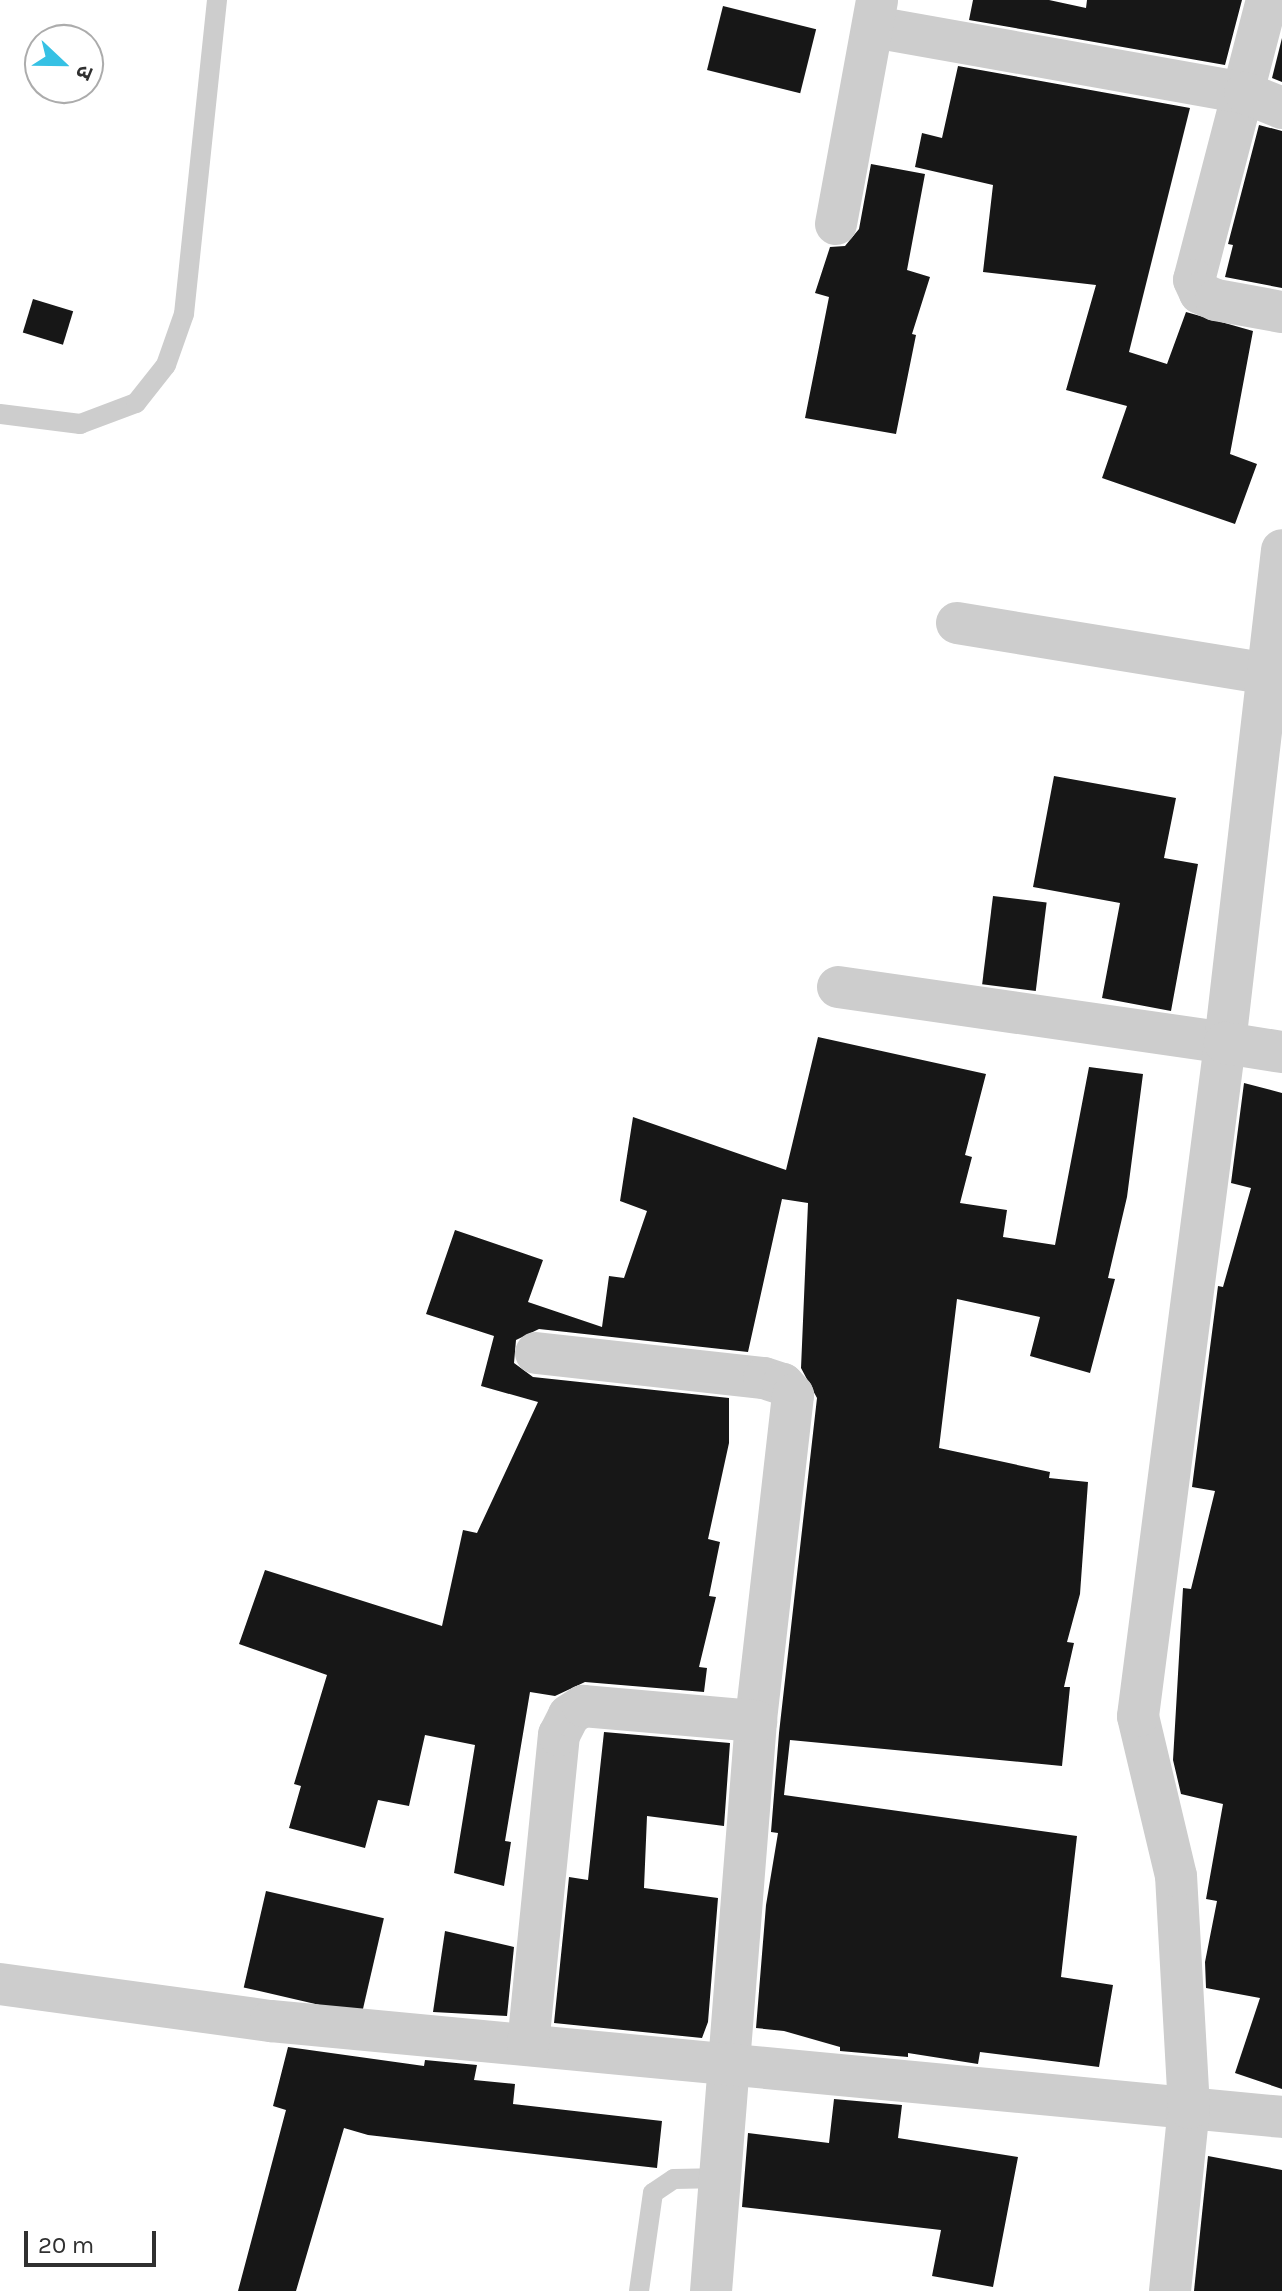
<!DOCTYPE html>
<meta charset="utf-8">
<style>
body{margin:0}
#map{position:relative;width:1282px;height:2291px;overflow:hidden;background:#fff;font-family:Karla,"Noto Sans Devanagari",sans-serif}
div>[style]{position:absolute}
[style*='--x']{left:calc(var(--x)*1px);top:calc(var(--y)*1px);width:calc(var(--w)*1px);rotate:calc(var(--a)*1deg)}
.building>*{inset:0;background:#171717;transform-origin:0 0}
.service>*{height:20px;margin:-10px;padding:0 10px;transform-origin:10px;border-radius:10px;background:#cdcdcd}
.minor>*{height:42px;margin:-21px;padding:0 21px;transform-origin:21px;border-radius:21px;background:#cdcdcd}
span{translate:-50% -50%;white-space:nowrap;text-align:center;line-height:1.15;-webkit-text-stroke:8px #fff;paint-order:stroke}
.north{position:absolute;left:24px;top:24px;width:80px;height:80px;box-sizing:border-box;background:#fff;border:2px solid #acacac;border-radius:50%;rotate:112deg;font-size:22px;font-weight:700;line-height:32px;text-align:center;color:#303030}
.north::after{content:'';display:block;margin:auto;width:28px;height:36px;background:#36c1e4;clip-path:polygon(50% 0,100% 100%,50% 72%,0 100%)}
.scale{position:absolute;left:24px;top:2231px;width:132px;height:36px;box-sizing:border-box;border:4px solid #303030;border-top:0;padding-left:10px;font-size:24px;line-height:28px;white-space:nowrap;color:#303030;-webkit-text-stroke:6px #fff;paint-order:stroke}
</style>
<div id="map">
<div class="building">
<i style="clip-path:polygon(973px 0,1049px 0,1086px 8px,1087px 0,1242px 0,1225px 65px,969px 20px)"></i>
<i style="left:723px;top:6px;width:96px;height:66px;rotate:14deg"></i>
<i style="clip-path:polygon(1282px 38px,1282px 82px,1272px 78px)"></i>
<i style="clip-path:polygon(958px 66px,1190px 108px,1129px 352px,1167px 364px,1186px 312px,1253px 331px,1230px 454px,1257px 464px,1235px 524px,1102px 478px,1127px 406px,1066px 390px,1096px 285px,983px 272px,993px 185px,915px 167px,922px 133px,942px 138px)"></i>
<i style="clip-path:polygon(1259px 125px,1282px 131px,1282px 288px,1225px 277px,1233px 245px,1228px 244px)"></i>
<i style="clip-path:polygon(871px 164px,925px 174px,907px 270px,930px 277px,912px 334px,916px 335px,896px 434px,805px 418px,829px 297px,815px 293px,830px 247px,845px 246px,859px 229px)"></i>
<i style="left:33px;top:299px;width:42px;height:35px;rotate:17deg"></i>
<i style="clip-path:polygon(1054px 776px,1176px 798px,1164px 858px,1198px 864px,1171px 1011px,1102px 998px,1120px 903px,1033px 887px)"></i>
<i style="left:993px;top:896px;width:54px;height:89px;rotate:7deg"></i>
<i style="clip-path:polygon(818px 1037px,986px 1074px,965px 1155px,972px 1157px,960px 1203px,1007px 1210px,1003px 1237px,1055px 1245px,1089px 1067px,1143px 1074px,1127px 1197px,1108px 1278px,1115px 1279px,1090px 1373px,1030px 1356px,1040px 1317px,957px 1299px,939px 1448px,1050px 1472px,1049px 1478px,1088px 1482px,1080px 1594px,1067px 1642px,1074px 1643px,1064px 1687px,1070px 1687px,1062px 1766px,790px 1740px,784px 1795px,1077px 1836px,1061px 1977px,1113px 1985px,1099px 2067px,980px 2052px,978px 2064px,908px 2053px,908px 2057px,840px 2051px,840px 2047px,784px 2031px,756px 2028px,766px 1905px,778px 1833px,771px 1832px,779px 1733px,817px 1398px,801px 1368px,808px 1203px,782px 1199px,748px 1352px,539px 1329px,516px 1340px,514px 1363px,533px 1377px,729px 1398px,729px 1443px,708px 1539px,720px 1542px,709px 1596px,716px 1597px,699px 1667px,707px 1668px,704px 1692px,585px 1682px,555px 1696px,530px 1692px,505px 1841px,511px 1842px,504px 1886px,454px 1873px,475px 1745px,425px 1735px,409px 1806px,378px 1800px,365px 1848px,289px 1828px,301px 1786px,294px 1784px,327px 1675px,239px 1644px,265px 1570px,442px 1626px,463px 1530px,477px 1533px,538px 1402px,481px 1386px,494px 1336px,426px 1314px,455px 1230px,543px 1260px,528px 1302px,602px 1327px,609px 1276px,624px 1278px,647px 1211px,620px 1201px,633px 1117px,786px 1170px)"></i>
<i style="clip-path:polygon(1244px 1083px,1282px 1093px,1282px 2089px,1235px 2073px,1260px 1998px,1206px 1988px,1205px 1962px,1217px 1901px,1206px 1899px,1223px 1804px,1181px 1794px,1173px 1760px,1183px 1588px,1191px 1589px,1215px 1491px,1192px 1487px,1218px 1286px,1223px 1287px,1251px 1188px,1231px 1183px)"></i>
<i style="clip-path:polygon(604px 1732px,730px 1743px,724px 1826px,647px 1816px,644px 1888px,718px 1898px,708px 2022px,702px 2038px,554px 2023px,569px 1877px,588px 1880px)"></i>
<i style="left:266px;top:1891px;width:121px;height:99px;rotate:13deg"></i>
<i style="clip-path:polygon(445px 1931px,514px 1947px,507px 2016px,433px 2012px)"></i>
<i style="clip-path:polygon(288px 2047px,424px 2066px,425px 2060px,477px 2065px,474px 2080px,515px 2084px,513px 2104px,662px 2121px,657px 2168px,368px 2135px,344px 2128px,296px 2291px,238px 2291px,286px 2110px,273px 2106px)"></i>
<i style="clip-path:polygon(834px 2099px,902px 2105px,898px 2138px,1018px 2157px,993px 2287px,932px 2276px,941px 2230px,742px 2207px,748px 2133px,829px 2143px)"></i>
<i style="clip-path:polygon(1208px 2156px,1282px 2170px,1282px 2291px,1194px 2291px)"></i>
</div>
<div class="service">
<i style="--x:0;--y:414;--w:81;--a:7.1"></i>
<i style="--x:80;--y:424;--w:60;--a:-20.6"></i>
<i style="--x:136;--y:403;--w:48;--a:-51.7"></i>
<i style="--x:166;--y:365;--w:54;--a:-70.6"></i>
<i style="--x:184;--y:314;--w:316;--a:-84"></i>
<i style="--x:639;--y:2291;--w:99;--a:-81.9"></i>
<i style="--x:653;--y:2193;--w:25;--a:-34"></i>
<i style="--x:674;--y:2179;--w:48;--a:-1.2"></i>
</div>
<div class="minor">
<i style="--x:1267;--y:0;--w:289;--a:104.6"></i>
<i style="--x:1194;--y:280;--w:14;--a:65"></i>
<i style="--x:1200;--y:293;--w:17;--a:24"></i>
<i style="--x:1216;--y:300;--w:67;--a:10.3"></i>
<i style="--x:874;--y:27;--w:377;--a:10.1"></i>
<i style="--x:1245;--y:93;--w:40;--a:22"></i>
<i style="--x:836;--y:224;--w:227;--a:-79.6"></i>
<i style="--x:957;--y:623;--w:329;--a:9.3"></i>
<i style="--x:838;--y:987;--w:391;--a:8.2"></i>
<i style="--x:1225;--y:1043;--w:496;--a:-83.4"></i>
<i style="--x:536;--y:1353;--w:229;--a:6.3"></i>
<i style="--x:764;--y:1378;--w:20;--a:18"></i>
<i style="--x:783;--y:1384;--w:15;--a:48"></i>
<i style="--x:793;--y:1395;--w:328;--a:96.5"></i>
<i style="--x:756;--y:1721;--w:572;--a:94.51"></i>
<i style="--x:0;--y:1984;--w:274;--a:7.8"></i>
<i style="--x:271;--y:2021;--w:1016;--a:5.42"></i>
<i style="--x:528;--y:2045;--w:312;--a:-84.3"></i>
<i style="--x:559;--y:1735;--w:22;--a:-63"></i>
<i style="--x:569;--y:1715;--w:17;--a:-33"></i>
<i style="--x:583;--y:1706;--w:174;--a:5"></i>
<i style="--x:1170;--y:2291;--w:184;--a:-84.1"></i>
<i style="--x:1189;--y:2108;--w:232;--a:-93.2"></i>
<i style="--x:1176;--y:1876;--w:164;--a:-103.4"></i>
<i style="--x:1138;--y:1716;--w:679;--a:-82.63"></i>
<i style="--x:1225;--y:1043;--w:58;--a:9"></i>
</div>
<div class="north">उ</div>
<div class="scale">20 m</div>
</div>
